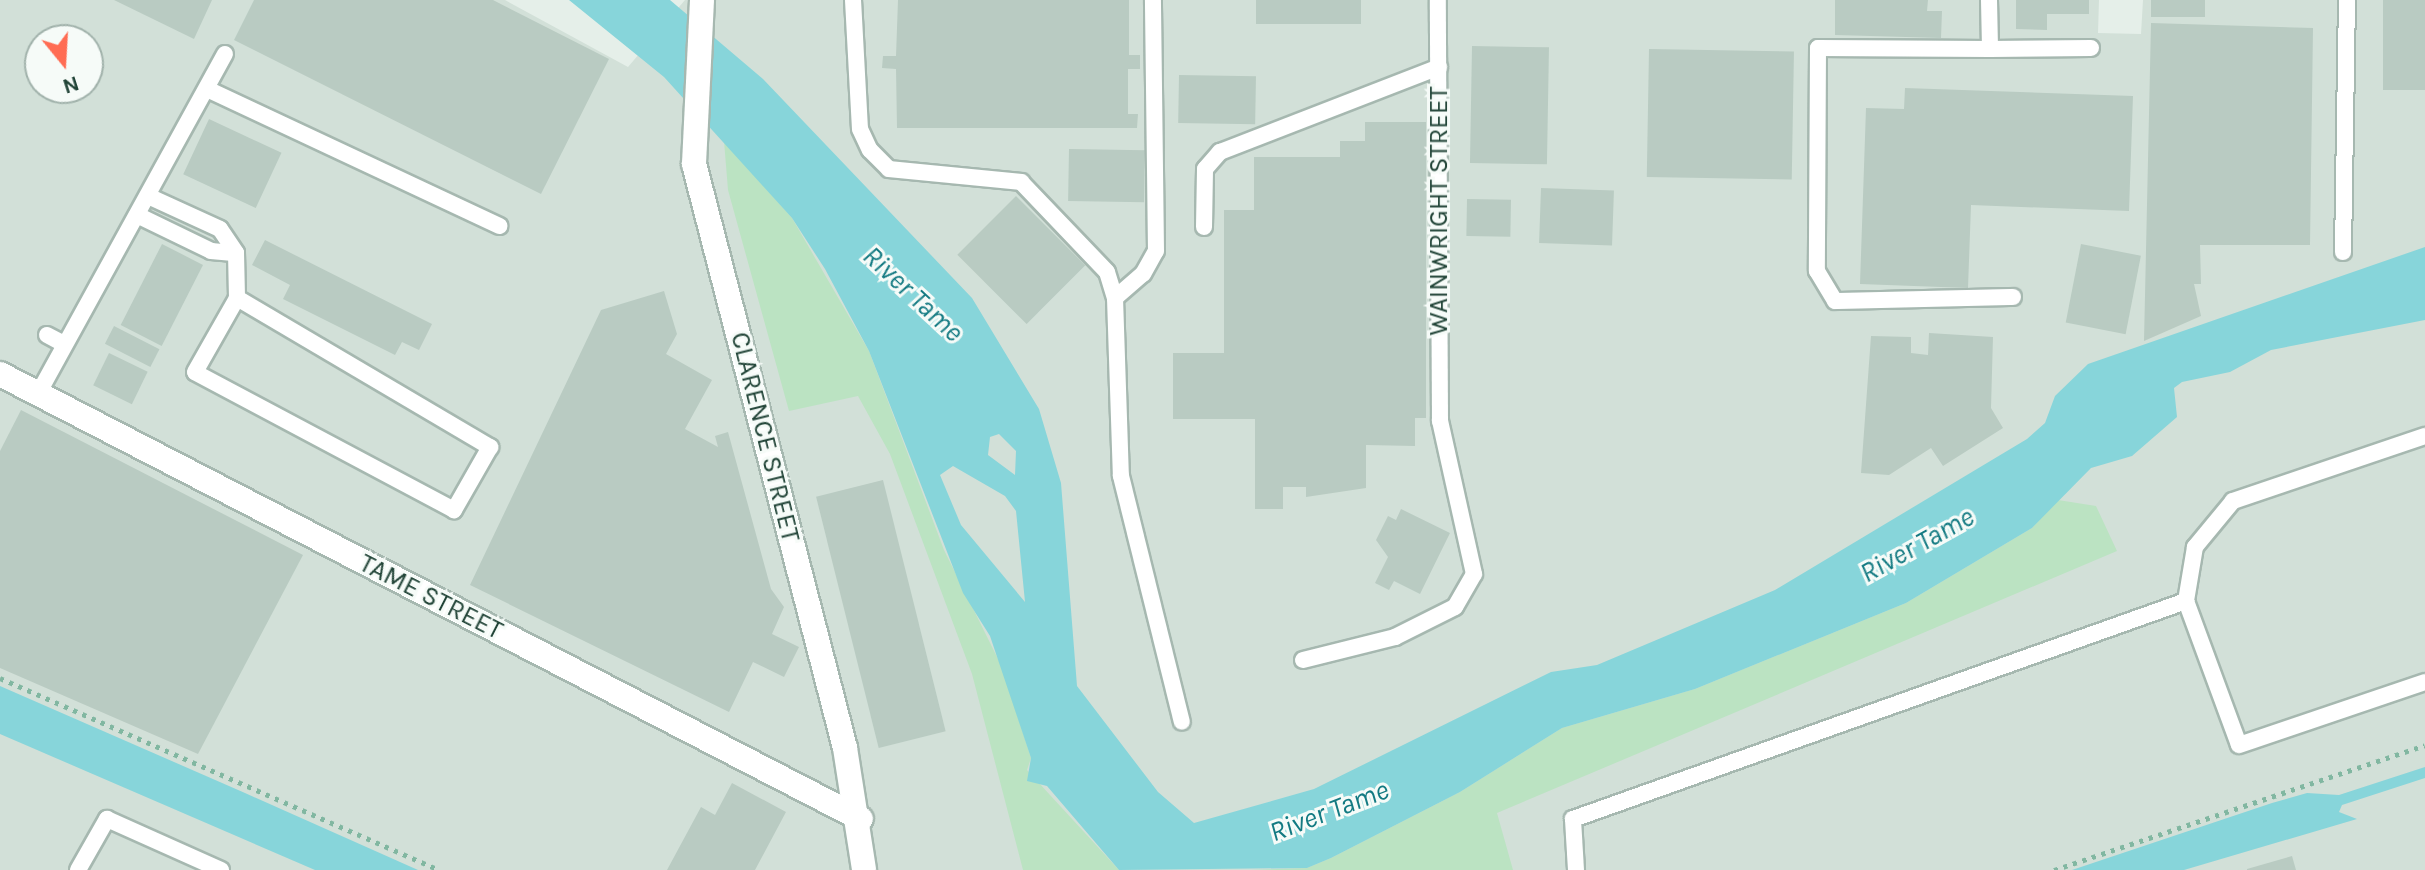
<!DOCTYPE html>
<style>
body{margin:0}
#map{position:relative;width:2425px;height:870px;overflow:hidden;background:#e5efe9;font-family:Karla,sans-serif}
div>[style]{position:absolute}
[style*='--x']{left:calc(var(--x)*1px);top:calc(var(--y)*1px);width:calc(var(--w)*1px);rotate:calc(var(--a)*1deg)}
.built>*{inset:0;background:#d2e0d8}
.green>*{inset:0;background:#bbe3c2}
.water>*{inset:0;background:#87d5da}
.building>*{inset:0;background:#b9cbc2;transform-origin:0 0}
.path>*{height:5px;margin-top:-2.5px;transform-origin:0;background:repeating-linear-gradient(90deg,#81b7a1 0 4px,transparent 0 10px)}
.roads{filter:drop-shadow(2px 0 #a6b8b0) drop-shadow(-2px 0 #a6b8b0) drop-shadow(0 2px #a6b8b0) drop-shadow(0 -2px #a6b8b0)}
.lane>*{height:16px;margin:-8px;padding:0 8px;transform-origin:8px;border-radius:8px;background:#fff}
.street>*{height:24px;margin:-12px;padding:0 12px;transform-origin:12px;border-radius:12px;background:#fff}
.secondary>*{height:24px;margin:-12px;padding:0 12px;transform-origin:12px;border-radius:12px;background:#fff}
span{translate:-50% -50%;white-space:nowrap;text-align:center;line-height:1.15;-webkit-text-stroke:6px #f6fbf8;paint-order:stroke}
.street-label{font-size:26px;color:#214437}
.water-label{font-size:28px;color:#137a82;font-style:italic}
.north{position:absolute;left:24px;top:24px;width:80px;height:80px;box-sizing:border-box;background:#f6fbf8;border:2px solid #a1b2ab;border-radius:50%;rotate:162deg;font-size:22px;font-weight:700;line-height:32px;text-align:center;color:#214437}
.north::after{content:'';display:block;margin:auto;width:28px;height:36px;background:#ff6c53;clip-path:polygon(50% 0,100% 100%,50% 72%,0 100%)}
</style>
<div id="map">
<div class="built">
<i style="clip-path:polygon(evenodd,0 0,505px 0,628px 67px,685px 0,2099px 0,2098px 33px,2141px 34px,2143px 0,2425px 0,2425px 870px,0 870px,0 0,40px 40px,88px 40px,88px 88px,40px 88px,40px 40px)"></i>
</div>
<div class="green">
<i style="clip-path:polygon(724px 141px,792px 218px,869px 351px,944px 550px,1001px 665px,1031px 758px,1027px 770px,1119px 870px,1023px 870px,972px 674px,890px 454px,858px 396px,789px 411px,728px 190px)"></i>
<i style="clip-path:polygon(2058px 500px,2096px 506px,2117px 551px,1497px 813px,1513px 870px,1251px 870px,1307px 868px,1331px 858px,1460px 792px,1562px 728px,1695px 689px,1906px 603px,2032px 528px)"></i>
</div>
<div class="water">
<i style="clip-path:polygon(evenodd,569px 0,670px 0,763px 79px,972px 298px,1039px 409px,1061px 483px,1077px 686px,1158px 792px,1194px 823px,1314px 789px,1551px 672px,1597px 665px,1775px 590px,2027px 439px,2045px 423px,2055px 396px,2088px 364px,2425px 247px,2425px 320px,2271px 350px,2230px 372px,2182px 382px,2174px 388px,2177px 417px,2132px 456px,2091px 468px,2032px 528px,1906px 603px,1695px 689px,1562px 728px,1460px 792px,1331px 858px,1307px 868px,1119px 870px,1047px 786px,1027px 781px,1031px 758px,990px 636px,963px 593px,869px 351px,825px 269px,792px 218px,664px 77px,569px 0,999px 434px,1016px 451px,1015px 475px,988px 455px,990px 437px,999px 434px,569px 0,953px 466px,1005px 496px,1016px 511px,1025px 602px,961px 525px,940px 475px,953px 466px)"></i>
<i style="clip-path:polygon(0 686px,245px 793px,418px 870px,315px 870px,0 734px)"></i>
<i style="clip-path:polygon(2425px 767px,2425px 778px,2342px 805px,2339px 812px,2357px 819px,2184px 870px,2072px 870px,2272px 803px,2307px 793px,2339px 795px)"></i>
</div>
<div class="building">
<i style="clip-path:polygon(114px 0,212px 0,194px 39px)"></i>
<i style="clip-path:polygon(254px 0,493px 0,609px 59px,541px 194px,234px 40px)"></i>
<i style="clip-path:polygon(898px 0,1129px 0,1129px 55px,1140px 55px,1140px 69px,1128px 69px,1128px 114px,1138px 114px,1137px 128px,897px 128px,896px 69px,882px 68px,883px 56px,896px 56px)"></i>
<i style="left:1256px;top:0;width:105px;height:24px"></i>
<i style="clip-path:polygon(1835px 0,1928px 0,1927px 11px,1942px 11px,1941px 38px,1835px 35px)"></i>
<i style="clip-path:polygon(2016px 0,2089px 0,2089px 14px,2047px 14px,2047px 30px,2016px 29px)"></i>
<i style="left:2151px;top:0;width:54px;height:17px"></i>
<i style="left:2383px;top:0;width:42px;height:90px"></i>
<i style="clip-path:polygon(2151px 23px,2313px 28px,2310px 245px,2200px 245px,2201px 284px,2194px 284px,2201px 316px,2144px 341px)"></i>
<i style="left:1472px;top:46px;width:77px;height:117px;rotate:1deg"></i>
<i style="left:1649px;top:49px;width:145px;height:128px;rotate:1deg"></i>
<i style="left:1179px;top:75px;width:77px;height:48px;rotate:1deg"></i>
<i style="clip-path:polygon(1905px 88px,2133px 96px,2129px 211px,1971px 205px,1968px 288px,1860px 284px,1866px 108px,1904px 109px)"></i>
<i style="left:209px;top:119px;width:80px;height:61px;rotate:25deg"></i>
<i style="clip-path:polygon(1365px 122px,1426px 122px,1426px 418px,1415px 418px,1415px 446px,1366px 445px,1366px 488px,1306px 497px,1306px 487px,1283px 487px,1283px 509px,1255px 509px,1255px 419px,1173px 419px,1173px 353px,1224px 353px,1224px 210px,1254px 210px,1254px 157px,1340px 157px,1340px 141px,1365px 141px)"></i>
<i style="left:1069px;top:149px;width:76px;height:52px;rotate:1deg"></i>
<i style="left:1541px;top:188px;width:73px;height:55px;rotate:2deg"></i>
<i style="left:1016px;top:196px;width:98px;height:83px;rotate:45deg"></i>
<i style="left:1467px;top:199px;width:44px;height:37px;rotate:1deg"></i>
<i style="clip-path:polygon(265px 240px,432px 324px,419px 350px,402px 342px,395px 355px,283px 299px,290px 285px,252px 265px)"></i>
<i style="left:162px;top:244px;width:46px;height:91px;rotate:27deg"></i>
<i style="left:2081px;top:244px;width:61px;height:80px;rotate:11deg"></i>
<i style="clip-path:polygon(664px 291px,677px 334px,666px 354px,712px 380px,685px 429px,718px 447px,715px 436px,728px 432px,771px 589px,784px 607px,772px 634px,799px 647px,784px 677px,753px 662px,729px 712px,470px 585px,601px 310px)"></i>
<i style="left:114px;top:326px;width:51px;height:20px;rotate:27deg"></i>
<i style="clip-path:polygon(1929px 333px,1993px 337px,1991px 408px,2003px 428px,1943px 466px,1931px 448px,1889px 475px,1861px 473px,1871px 336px,1911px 337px,1911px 353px,1928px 355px)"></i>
<i style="left:109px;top:353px;width:43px;height:36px;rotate:26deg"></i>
<i style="clip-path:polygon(21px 410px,303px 555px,198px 754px,0 668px,0 451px)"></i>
<i style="left:883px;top:480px;width:259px;height:69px;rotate:76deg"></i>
<i style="clip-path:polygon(1401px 509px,1450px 533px,1420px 594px,1394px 581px,1389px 590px,1375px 583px,1388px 557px,1376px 540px,1388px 516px,1396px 520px)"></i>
<i style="clip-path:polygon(732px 783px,786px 812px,755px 870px,667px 870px,701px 807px,715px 815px)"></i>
<i style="clip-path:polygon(2292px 856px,2296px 870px,2247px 870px,2247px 869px)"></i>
</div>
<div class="path">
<i style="--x:0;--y:678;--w:479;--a:23.6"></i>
<i style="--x:2054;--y:870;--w:391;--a:-18.6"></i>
</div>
<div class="roads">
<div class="lane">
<i style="--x:853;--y:0;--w:129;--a:86.9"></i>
<i style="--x:860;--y:129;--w:23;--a:65"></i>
<i style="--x:870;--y:150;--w:27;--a:45"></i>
<i style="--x:889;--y:169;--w:133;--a:5.6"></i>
<i style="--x:1021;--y:182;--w:124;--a:46.3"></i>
<i style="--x:1107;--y:272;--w:27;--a:73"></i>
<i style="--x:1115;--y:298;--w:178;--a:88.1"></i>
<i style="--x:1121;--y:476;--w:253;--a:76.1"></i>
<i style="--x:1989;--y:0;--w:49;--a:88.8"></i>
<i style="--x:1990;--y:49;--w:172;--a:-179.7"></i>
<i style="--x:1818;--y:48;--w:223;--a:90.3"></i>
<i style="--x:1817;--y:271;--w:35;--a:59"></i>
<i style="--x:1835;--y:301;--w:178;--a:-1.3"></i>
<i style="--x:1990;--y:49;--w:101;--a:-0.6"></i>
<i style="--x:207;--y:89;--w:323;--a:25.1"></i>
<i style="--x:148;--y:196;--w:79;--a:24.6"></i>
<i style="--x:220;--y:229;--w:29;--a:56"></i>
<i style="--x:236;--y:253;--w:45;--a:88.7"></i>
<i style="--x:237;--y:298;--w:294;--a:30.5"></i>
<i style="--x:490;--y:447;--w:73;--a:119.7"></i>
<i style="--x:454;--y:510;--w:293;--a:-152"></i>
<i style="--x:195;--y:372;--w:85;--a:-60.4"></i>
<i style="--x:137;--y:215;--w:82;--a:25.9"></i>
<i style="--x:211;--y:251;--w:25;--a:5"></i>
<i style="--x:1204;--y:227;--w:58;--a:-89"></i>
<i style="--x:1205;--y:169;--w:23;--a:-49"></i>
<i style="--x:1220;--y:152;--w:235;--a:-21.2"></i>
<i style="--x:2343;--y:252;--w:252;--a:-89.1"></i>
<i style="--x:1115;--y:298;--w:37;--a:-41"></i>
<i style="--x:1143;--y:274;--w:26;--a:-61"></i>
<i style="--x:1156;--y:251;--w:251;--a:-90.7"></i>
<i style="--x:47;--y:335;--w:19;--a:28"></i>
<i style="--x:38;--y:394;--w:388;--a:-61.2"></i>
<i style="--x:2425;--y:436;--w:203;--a:161.3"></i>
<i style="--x:2233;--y:501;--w:60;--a:129.6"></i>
<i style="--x:2195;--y:547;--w:55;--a:99.5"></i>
<i style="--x:2186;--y:601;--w:153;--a:69.8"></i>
<i style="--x:2239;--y:745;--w:196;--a:-18.7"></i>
<i style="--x:1303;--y:660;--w:95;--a:-14"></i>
<i style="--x:1395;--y:637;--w:67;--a:-26.6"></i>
<i style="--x:1455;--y:607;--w:38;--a:-60"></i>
<i style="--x:1474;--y:574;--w:157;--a:-102.5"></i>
<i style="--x:1440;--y:421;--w:421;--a:-90.3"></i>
<i style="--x:78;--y:870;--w:59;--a:-60.4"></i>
<i style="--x:107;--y:819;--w:125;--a:24.1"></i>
<i style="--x:1576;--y:870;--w:51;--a:-93.4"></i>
<i style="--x:1573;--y:819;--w:651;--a:-19.58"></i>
</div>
<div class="street">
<i style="--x:0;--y:374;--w:969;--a:27.33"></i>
</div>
<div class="secondary">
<i style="--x:702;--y:0;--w:164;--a:92.8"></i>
<i style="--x:694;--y:164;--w:603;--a:75.5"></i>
<i style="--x:845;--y:748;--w:123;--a:81.1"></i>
</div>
</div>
<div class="street-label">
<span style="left:1439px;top:211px;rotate:-90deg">WAINWRIGHT STREET</span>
<span style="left:765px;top:437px;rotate:76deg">CLARENCE STREET</span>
<span style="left:431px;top:597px;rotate:27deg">TAME STREET</span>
</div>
<div class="water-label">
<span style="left:913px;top:294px;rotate:43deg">River Tame</span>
<span style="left:1917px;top:545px;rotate:-29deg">River Tame</span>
<span style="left:1329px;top:811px;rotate:-21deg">River Tame</span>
</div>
<div class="north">N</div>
</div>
